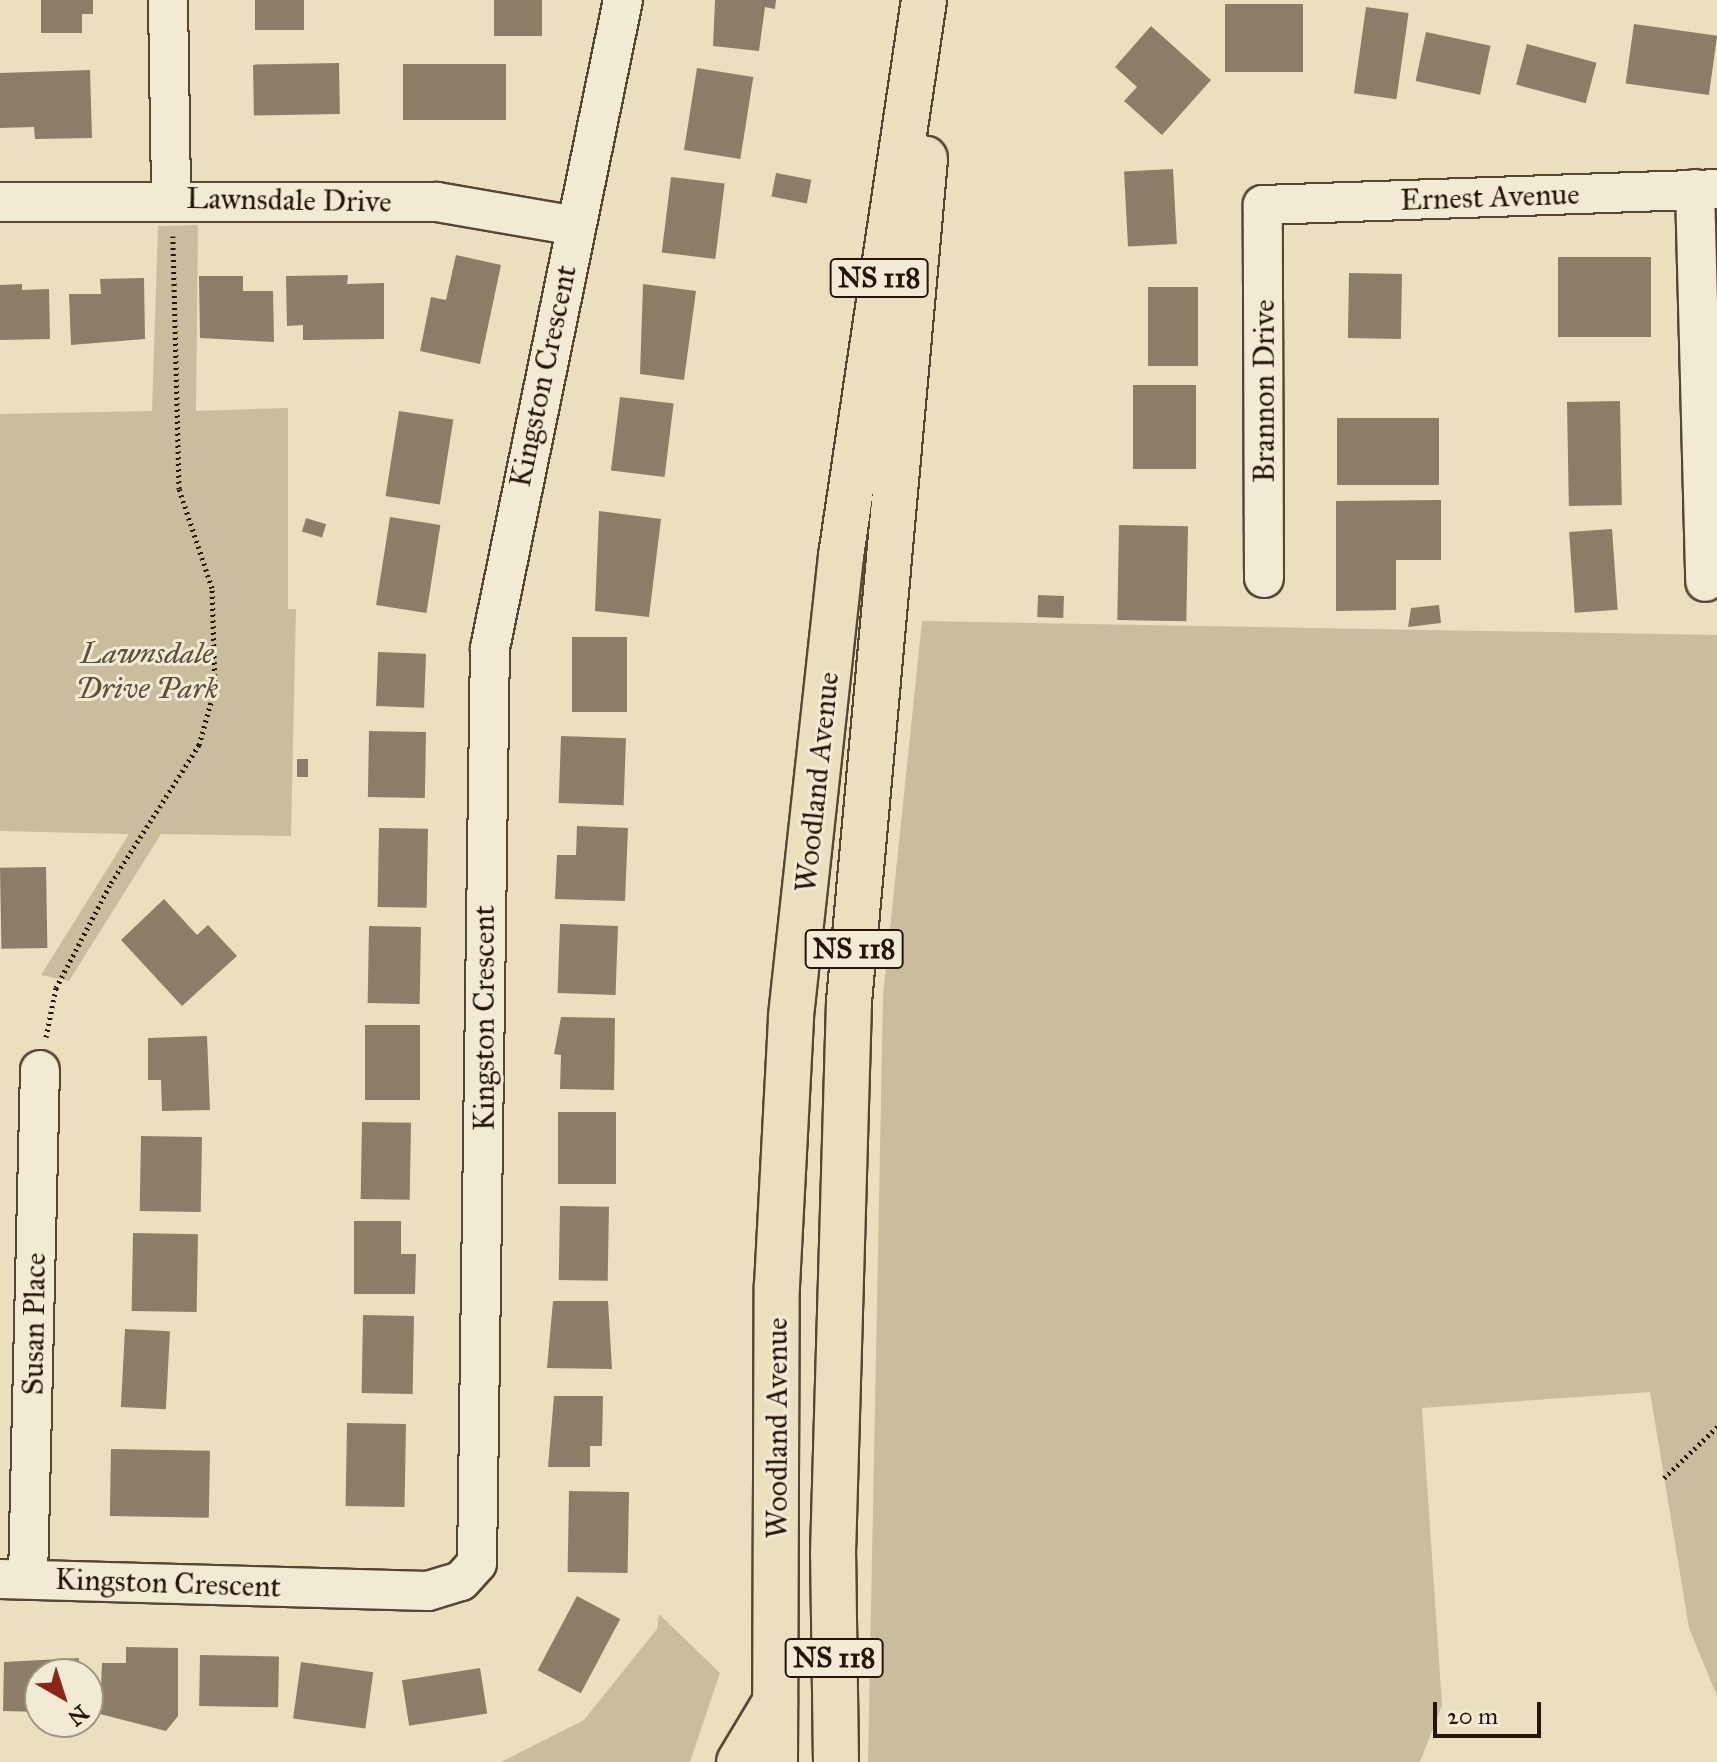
<!DOCTYPE html>
<style>
body{margin:0}
#map{position:relative;width:1717px;height:1762px;overflow:hidden;background:#eae0bd;font-family:"IM FELL Great Primer",serif}
div>[style]{position:absolute}
[style*='--x']{left:calc(var(--x)*1px);top:calc(var(--y)*1px);width:calc(var(--w)*1px);rotate:calc(var(--a)*1deg)}
.green>*{inset:0;background:#c9bd9e}
.building>*{inset:0;background:#8b7e66;transform-origin:0 0}
.path>*{height:5px;margin-top:-2.5px;transform-origin:0;background:repeating-linear-gradient(90deg,#251408 0 2px,transparent 0 6px)}
.roads{filter:drop-shadow(2px 0 #564735) drop-shadow(-2px 0 #564735) drop-shadow(0 2px #564735) drop-shadow(0 -2px #564735)}
.minor>*{height:38px;margin:-19px;padding:0 19px;transform-origin:19px;border-radius:19px;background:#f1ebd4}
.major>*{height:44px;margin:-22px;padding:0 22px;transform-origin:22px;border-radius:22px;background:#eae0bd}
span{translate:-50% -50%;white-space:nowrap;text-align:center;line-height:1.15;-webkit-text-stroke:6px #f1ebd4;paint-order:stroke}
.shield-label span{padding:2px 6px;background:#f1ebd4;border:2px solid;border-radius:6px;-webkit-text-stroke-width:0}
.shield-label{font-size:28px;color:#251408;font-weight:700}
.street-label{font-size:30px;color:#251408}
.park-label{font-size:30px;color:#5e4f3c;font-style:italic}
.north{position:absolute;left:24px;top:1658px;width:80px;height:80px;box-sizing:border-box;background:#f1ebd4;border:2px solid #9f9582;border-radius:50%;rotate:141deg;font-size:22px;font-weight:700;line-height:32px;text-align:center;color:#251408}
.north::after{content:'';display:block;margin:auto;width:28px;height:36px;background:#8f2418;clip-path:polygon(50% 0,100% 100%,50% 72%,0 100%)}
.scale{position:absolute;left:1433px;top:1702px;width:108px;height:36px;box-sizing:border-box;border:4px solid #251408;border-top:0;padding-left:10px;font-size:24px;line-height:28px;white-space:nowrap;color:#251408;-webkit-text-stroke:6px #f1ebd4;paint-order:stroke}
</style>
<div id="map">
<div class="green">
<i style="clip-path:polygon(198px 225px,196px 411px,288px 408px,288px 609px,296px 609px,291px 836px,161px 834px,69px 981px,41px 975px,129px 834px,0 831px,0 414px,152px 411px,158px 226px)"></i>
<i style="clip-path:polygon(922px 621px,1717px 635px,1717px 1696px,1689px 1628px,1650px 1392px,1422px 1408px,1442px 1705px,1420px 1762px,868px 1762px,883px 996px)"></i>
<i style="clip-path:polygon(659px 1614px,720px 1673px,690px 1762px,501px 1762px,584px 1720px,657px 1629px)"></i>
</div>
<div class="building">
<i style="clip-path:polygon(41px 0,93px 0,93px 14px,82px 14px,82px 33px,41px 33px)"></i>
<i style="left:255px;top:0;width:49px;height:30px"></i>
<i style="left:494px;top:0;width:48px;height:36px"></i>
<i style="clip-path:polygon(715px 0,776px 0,775px 9px,765px 7px,759px 51px,713px 46px)"></i>
<i style="left:1225px;top:4px;width:78px;height:68px"></i>
<i style="left:1366px;top:7px;width:43px;height:87px;rotate:8deg"></i>
<i style="left:1634px;top:24px;width:84px;height:60px;rotate:8deg"></i>
<i style="clip-path:polygon(1151px 26px,1211px 80px,1162px 135px,1124px 101px,1137px 87px,1115px 67px)"></i>
<i style="left:1426px;top:32px;width:66px;height:50px;rotate:12deg"></i>
<i style="left:1527px;top:44px;width:72px;height:42px;rotate:15deg"></i>
<i style="left:339px;top:63px;width:51px;height:86px;rotate:89deg"></i>
<i style="left:506px;top:64px;width:56px;height:103px;rotate:90deg"></i>
<i style="left:697px;top:68px;width:57px;height:83px;rotate:9deg"></i>
<i style="clip-path:polygon(90px 70px,92px 138px,35px 139px,34px 127px,0 128px,0 73px)"></i>
<i style="left:1173px;top:169px;width:75px;height:49px;rotate:87deg"></i>
<i style="left:776px;top:173px;width:36px;height:24px;rotate:11deg"></i>
<i style="left:671px;top:177px;width:54px;height:76px;rotate:7deg"></i>
<i style="clip-path:polygon(456px 255px,501px 265px,480px 364px,420px 351px,431px 297px,446px 300px)"></i>
<i style="left:1558px;top:257px;width:93px;height:80px"></i>
<i style="left:1349px;top:273px;width:53px;height:65px;rotate:1deg"></i>
<i style="clip-path:polygon(348px 275px,347px 284px,384px 283px,384px 339px,303px 340px,303px 325px,287px 326px,286px 276px)"></i>
<i style="clip-path:polygon(199px 276px,243px 276px,243px 291px,273px 291px,274px 342px,200px 338px)"></i>
<i style="clip-path:polygon(144px 278px,145px 339px,71px 345px,69px 294px,101px 294px,100px 279px)"></i>
<i style="clip-path:polygon(22px 284px,22px 290px,49px 289px,50px 339px,0 340px,0 285px)"></i>
<i style="clip-path:polygon(643px 284px,696px 291px,684px 380px,640px 374px)"></i>
<i style="left:1148px;top:287px;width:50px;height:79px"></i>
<i style="left:1133px;top:385px;width:63px;height:84px"></i>
<i style="left:620px;top:397px;width:54px;height:74px;rotate:7deg"></i>
<i style="left:1620px;top:401px;width:104px;height:53px;rotate:89deg"></i>
<i style="left:399px;top:411px;width:55px;height:86px;rotate:9deg"></i>
<i style="left:1337px;top:418px;width:102px;height:67px"></i>
<i style="clip-path:polygon(1441px 500px,1441px 560px,1396px 560px,1396px 610px,1336px 611px,1336px 501px)"></i>
<i style="clip-path:polygon(599px 511px,661px 519px,649px 617px,595px 611px)"></i>
<i style="left:390px;top:517px;width:51px;height:89px;rotate:9deg"></i>
<i style="left:306px;top:518px;width:21px;height:14px;rotate:17deg"></i>
<i style="left:1119px;top:525px;width:69px;height:95px;rotate:1deg"></i>
<i style="left:1612px;top:529px;width:81px;height:43px;rotate:86deg"></i>
<i style="left:1038px;top:595px;width:26px;height:22px;rotate:2deg"></i>
<i style="clip-path:polygon(1439px 605px,1441px 623px,1408px 627px,1411px 608px)"></i>
<i style="left:572px;top:637px;width:55px;height:75px"></i>
<i style="left:378px;top:652px;width:48px;height:54px;rotate:2deg"></i>
<i style="left:369px;top:731px;width:57px;height:66px;rotate:1deg"></i>
<i style="left:561px;top:736px;width:65px;height:67px;rotate:2deg"></i>
<i style="left:297px;top:759px;width:11px;height:18px"></i>
<i style="clip-path:polygon(577px 826px,628px 828px,625px 901px,555px 899px,557px 855px,576px 855px)"></i>
<i style="left:379px;top:828px;width:49px;height:79px;rotate:1deg"></i>
<i style="left:46px;top:867px;width:81px;height:46px;rotate:89deg"></i>
<i style="clip-path:polygon(164px 899px,197px 935px,208px 925px,237px 956px,182px 1006px,121px 940px)"></i>
<i style="left:560px;top:924px;width:58px;height:69px;rotate:2deg"></i>
<i style="left:369px;top:926px;width:52px;height:77px;rotate:1deg"></i>
<i style="clip-path:polygon(561px 1017px,615px 1018px,614px 1090px,560px 1089px,561px 1055px,554px 1054px)"></i>
<i style="left:365px;top:1025px;width:55px;height:75px"></i>
<i style="clip-path:polygon(207px 1036px,210px 1110px,162px 1111px,161px 1080px,148px 1080px,148px 1038px)"></i>
<i style="left:558px;top:1112px;width:58px;height:72px"></i>
<i style="left:362px;top:1122px;width:49px;height:77px;rotate:1deg"></i>
<i style="left:141px;top:1136px;width:61px;height:75px;rotate:1deg"></i>
<i style="left:560px;top:1206px;width:49px;height:74px;rotate:1deg"></i>
<i style="clip-path:polygon(354px 1221px,401px 1221px,401px 1254px,416px 1254px,415px 1294px,354px 1294px)"></i>
<i style="left:133px;top:1233px;width:65px;height:78px;rotate:1deg"></i>
<i style="clip-path:polygon(553px 1301px,608px 1301px,612px 1369px,547px 1368px)"></i>
<i style="left:363px;top:1315px;width:51px;height:78px;rotate:1deg"></i>
<i style="left:125px;top:1329px;width:45px;height:78px;rotate:3deg"></i>
<i style="clip-path:polygon(554px 1396px,603px 1396px,602px 1446px,590px 1446px,590px 1467px,548px 1467px)"></i>
<i style="left:347px;top:1423px;width:59px;height:83px;rotate:1deg"></i>
<i style="left:111px;top:1449px;width:99px;height:67px;rotate:1deg"></i>
<i style="left:569px;top:1491px;width:60px;height:81px;rotate:1deg"></i>
<i style="left:577px;top:1596px;width:49px;height:84px;rotate:28deg"></i>
<i style="clip-path:polygon(126px 1647px,178px 1648px,178px 1716px,166px 1731px,100px 1714px,102px 1663px,126px 1663px)"></i>
<i style="left:200px;top:1655px;width:79px;height:51px;rotate:1deg"></i>
<i style="clip-path:polygon(79px 1658px,78px 1674px,40px 1674px,40px 1712px,3px 1711px,4px 1662px)"></i>
<i style="left:301px;top:1662px;width:73px;height:57px;rotate:8deg"></i>
<i style="left:480px;top:1668px;width:46px;height:79px;rotate:81deg"></i>
</div>
<div class="path">
<i style="--x:46;--y:1037;--w:50;--a:-78.5"></i>
<i style="--x:56;--y:988;--w:119;--a:-62.4"></i>
<i style="--x:111;--y:883;--w:164;--a:-57.5"></i>
<i style="--x:199;--y:745;--w:59;--a:-74.3"></i>
<i style="--x:215;--y:688;--w:100;--a:-91.7"></i>
<i style="--x:212;--y:588;--w:104;--a:-108.4"></i>
<i style="--x:179;--y:489;--w:253;--a:-91.4"></i>
<i style="--x:1664;--y:1478;--w:74;--a:-43.9"></i>
</div>
<div class="roads">
<div class="minor">
<i style="--x:168;--y:0;--w:198;--a:89.1"></i>
<i style="--x:1695;--y:189;--w:393;--a:88.5"></i>
<i style="--x:0;--y:202;--w:437;--a:0"></i>
<i style="--x:437;--y:202;--w:141;--a:9.8"></i>
<i style="--x:1264;--y:578;--w:373;--a:-90.2"></i>
<i style="--x:1263;--y:205;--w:454;--a:-2"></i>
<i style="--x:28;--y:1578;--w:508;--a:-88.65"></i>
<i style="--x:0;--y:1579;--w:428;--a:1.6"></i>
<i style="--x:428;--y:1591;--w:34;--a:-17"></i>
<i style="--x:461;--y:1581;--w:24;--a:-48"></i>
<i style="--x:477;--y:1563;--w:915;--a:-89.19"></i>
<i style="--x:490;--y:648;--w:662;--a:-78.4"></i>
</div>
<div class="major">
<i style="--x:739;--y:1762;--w:70;--a:-59"></i>
<i style="--x:775;--y:1762;--w:476;--a:-89.8"></i>
<i style="--x:777;--y:1286;--w:270;--a:-87"></i>
<i style="--x:791;--y:1016;--w:463;--a:-83.8"></i>
<i style="--x:841;--y:556;--w:562;--a:-81.51"></i>
<i style="--x:836;--y:1762;--w:208;--a:-90.8"></i>
<i style="--x:833;--y:1554;--w:552;--a:-88.34"></i>
<i style="--x:849;--y:1002;--w:847;--a:-84.85"></i>
</div>
</div>
<div class="shield-label">
<span style="left:879px;top:278px">NS 118</span>
<span style="left:854px;top:949px">NS 118</span>
<span style="left:834px;top:1658px">NS 118</span>
</div>
<div class="street-label">
<span style="left:1490px;top:197px;rotate:-2deg">Ernest Avenue</span>
<span style="left:289px;top:200px;rotate:1deg">Lawnsdale Drive</span>
<span style="left:543px;top:376px;rotate:-78deg">Kingston Crescent</span>
<span style="left:1264px;top:391px;rotate:-90deg">Brannon Drive</span>
<span style="left:817px;top:782px;rotate:-84deg">Woodland Avenue</span>
<span style="left:484px;top:1018px;rotate:-90deg">Kingston Crescent</span>
<span style="left:34px;top:1324px;rotate:-89deg">Susan Place</span>
<span style="left:777px;top:1428px;rotate:-90deg">Woodland Avenue</span>
<span style="left:168px;top:1583px;rotate:2deg">Kingston Crescent</span>
</div>
<div class="park-label">
<span style="left:147px;top:670px">Lawnsdale<br>Drive Park</span>
</div>
<div class="north">N</div>
<div class="scale">20 m</div>
</div>
